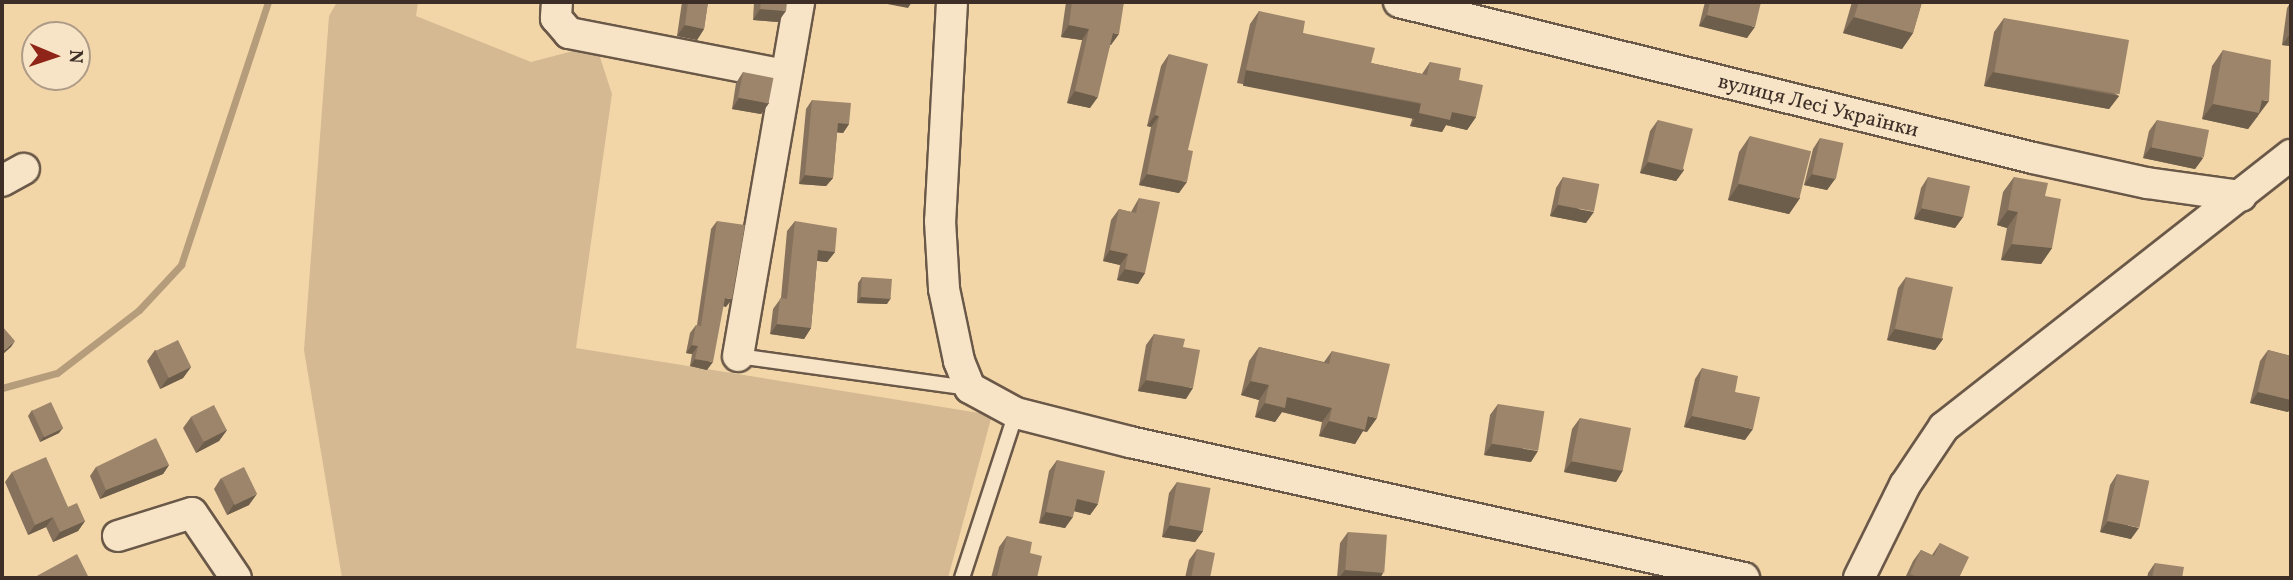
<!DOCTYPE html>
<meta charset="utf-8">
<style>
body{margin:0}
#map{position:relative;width:2293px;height:580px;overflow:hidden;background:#f3d6a8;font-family:Vollkorn,serif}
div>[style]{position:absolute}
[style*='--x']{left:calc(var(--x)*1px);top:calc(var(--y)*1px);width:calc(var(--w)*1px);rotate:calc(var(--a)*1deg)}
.green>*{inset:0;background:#d4b992}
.stream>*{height:7px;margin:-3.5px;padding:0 3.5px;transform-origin:3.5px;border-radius:3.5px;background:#b59d7c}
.roads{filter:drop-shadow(2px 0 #6a5848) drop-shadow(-2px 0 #6a5848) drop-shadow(0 2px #6a5848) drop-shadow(0 -2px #6a5848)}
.lane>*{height:14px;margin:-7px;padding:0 7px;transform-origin:7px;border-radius:7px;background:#f7e4c6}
.street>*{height:30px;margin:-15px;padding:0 15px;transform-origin:15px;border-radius:15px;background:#f7e4c6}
.wall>*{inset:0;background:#86725c}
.shaded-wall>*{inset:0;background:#6d5d4b;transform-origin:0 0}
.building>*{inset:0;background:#9c856b;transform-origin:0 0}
span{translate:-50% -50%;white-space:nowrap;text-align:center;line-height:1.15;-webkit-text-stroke:6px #f7e4c6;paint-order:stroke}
.street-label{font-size:21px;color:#3d2e28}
.frame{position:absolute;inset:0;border:4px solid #3d2e28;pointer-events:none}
.north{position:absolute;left:21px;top:21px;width:70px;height:70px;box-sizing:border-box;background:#f7e4c6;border:2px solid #ad9b87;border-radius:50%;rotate:92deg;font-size:19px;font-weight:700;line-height:28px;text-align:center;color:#3d2e28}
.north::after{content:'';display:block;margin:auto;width:24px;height:32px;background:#8f2418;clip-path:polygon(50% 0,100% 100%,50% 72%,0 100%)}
</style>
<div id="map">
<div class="green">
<i style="clip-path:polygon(337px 2px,418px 2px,416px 16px,531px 62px,596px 45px,612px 94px,576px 348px,992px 415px,948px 578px,342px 578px,304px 350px,329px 16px)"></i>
</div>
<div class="stream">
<i style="--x:2;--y:388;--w:57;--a:-15.3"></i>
<i style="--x:57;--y:373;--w:103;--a:-37.5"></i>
<i style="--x:139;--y:310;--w:62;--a:-47"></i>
<i style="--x:181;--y:265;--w:277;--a:-71.7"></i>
</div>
<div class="roads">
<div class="lane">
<i style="--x:738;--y:356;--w:234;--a:7.9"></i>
<i style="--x:962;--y:578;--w:174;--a:-71.9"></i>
</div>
<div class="street">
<i style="--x:557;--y:2;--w:16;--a:94"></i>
<i style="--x:556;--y:18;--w:20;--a:49"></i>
<i style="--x:569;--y:33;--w:221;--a:11"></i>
<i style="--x:952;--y:2;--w:219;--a:93.1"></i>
<i style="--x:940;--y:221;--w:68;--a:86.6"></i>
<i style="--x:944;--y:289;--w:74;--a:78.2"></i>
<i style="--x:959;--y:361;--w:29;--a:68"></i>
<i style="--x:970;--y:388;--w:52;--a:28.5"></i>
<i style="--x:1016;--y:413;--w:118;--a:14.3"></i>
<i style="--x:1130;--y:442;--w:629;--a:12.49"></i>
<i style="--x:1399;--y:2;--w:653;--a:13.82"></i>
<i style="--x:2033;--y:158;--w:117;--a:12.4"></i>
<i style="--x:2147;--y:183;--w:95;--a:7.9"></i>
<i style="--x:2;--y:181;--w:25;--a:-29"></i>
<i style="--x:738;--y:356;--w:359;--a:-80.2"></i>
<i style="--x:118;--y:536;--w:77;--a:-17.3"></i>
<i style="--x:192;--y:513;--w:78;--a:55.9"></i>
<i style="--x:1859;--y:578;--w:104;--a:-63.7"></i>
<i style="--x:1905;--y:485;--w:70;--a:-56.1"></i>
<i style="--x:1944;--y:427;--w:441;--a:-38.1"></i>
</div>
</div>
<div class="wall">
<i style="clip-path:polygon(682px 2px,708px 2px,704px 29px,697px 40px,677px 36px)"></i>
<i style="clip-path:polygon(754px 2px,787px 2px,778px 22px,753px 20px)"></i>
<i style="clip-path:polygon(1066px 2px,1124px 2px,1090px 108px,1067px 103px,1082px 40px,1061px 37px)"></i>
<i style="clip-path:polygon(1705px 2px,1761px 2px,1747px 38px,1699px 26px)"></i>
<i style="clip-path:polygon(1852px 2px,1922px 2px,1913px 33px,1902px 49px,1843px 33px)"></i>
<i style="clip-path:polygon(2291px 2px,2291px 46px,2282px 45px,2287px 8px)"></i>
<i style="clip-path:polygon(1259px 11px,1303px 33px,1371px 63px,1422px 74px,1430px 62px,1459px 80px,1476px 117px,1467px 130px,1446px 125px,1442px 132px,1410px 126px,1413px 116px,1237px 83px,1250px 24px)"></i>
<i style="clip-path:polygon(2004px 18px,2119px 96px,2109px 109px,1984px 86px,1994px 32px)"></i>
<i style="clip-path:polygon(2223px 50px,2258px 117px,2257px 117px,2248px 129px,2202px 119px,2212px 66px)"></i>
<i style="clip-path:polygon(1169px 54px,1188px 150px,1179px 193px,1139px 185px,1151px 127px,1147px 126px,1161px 66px)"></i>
<i style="clip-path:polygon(743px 72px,769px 103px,761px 114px,732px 109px,736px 83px)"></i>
<i style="clip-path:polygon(812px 100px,849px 124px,843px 133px,837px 132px,833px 178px,826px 186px,799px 184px,806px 109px)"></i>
<i style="clip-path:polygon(1658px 120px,1684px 170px,1676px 181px,1640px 173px,1650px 131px)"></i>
<i style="clip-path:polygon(2157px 120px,2203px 158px,2195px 169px,2143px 158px,2149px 131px)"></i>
<i style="clip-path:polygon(1750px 136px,1800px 198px,1789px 214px,1728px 200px,1739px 152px)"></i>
<i style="clip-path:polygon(1820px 138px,1835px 179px,1827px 190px,1804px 185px,1813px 149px)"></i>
<i style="clip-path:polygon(1563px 177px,1586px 223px,1550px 216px,1556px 188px)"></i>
<i style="clip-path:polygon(1928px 177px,1963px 217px,1955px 228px,1914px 219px,1921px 188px)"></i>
<i style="clip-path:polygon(2014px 177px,2045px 196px,2052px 248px,2041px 264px,2001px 260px,2007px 228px,1997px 225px,2003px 192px)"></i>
<i style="clip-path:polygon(1139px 198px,1145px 273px,1138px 284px,1117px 280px,1120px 265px,1103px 261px,1111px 220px,1119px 209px,1131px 212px)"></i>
<i style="clip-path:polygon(717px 221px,726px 307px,723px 306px,707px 370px,690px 366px,692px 354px,686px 353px,690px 333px,696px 325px,697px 325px,711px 229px)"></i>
<i style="clip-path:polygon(795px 221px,835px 252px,827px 262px,817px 261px,811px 328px,804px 339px,770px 334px,773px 309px,781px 298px,787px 231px)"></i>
<i style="clip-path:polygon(862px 277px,887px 304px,857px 303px,858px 283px)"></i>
<i style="clip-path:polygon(1906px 277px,1943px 339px,1935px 350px,1887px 340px,1898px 288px)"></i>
<i style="clip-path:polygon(1154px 334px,1183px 347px,1186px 399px,1138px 391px,1146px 345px)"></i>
<i style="clip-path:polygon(1259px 347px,1324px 362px,1332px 351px,1367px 432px,1363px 431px,1355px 444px,1319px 436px,1322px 422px,1282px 412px,1275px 422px,1255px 417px,1259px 400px,1241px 395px,1249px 361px)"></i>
<i style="clip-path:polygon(155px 350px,191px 367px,183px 378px,160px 389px,147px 361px)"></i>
<i style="clip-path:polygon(2268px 350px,2291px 356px,2291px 407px,2288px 412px,2250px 403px,2260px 361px)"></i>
<i style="clip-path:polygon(1702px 368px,1735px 392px,1745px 440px,1684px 427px,1695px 379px)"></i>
<i style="clip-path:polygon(1498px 404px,1531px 462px,1484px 455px,1490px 415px)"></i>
<i style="clip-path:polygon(32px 410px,59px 433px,40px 442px,28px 416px)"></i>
<i style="clip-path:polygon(191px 417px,227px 430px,219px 441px,196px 453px,183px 428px)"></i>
<i style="clip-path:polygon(1580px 418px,1623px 470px,1616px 482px,1564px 472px,1572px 429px)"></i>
<i style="clip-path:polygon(1057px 460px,1098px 504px,1090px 515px,1074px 511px,1065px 528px,1039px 523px,1049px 471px)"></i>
<i style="clip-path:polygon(169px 465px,163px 474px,100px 499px,90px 476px,96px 467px)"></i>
<i style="clip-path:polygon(12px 472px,68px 507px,85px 521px,78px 531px,53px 542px,46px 527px,28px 535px,5px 482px)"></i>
<i style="clip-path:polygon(2117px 474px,2131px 539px,2100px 532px,2110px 485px)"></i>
<i style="clip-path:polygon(221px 478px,249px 505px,227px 515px,214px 489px)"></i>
<i style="clip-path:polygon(1177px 482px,1203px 531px,1195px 542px,1162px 537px,1169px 493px)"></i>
<i style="clip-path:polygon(1348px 532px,1383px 573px,1380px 578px,1337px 578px,1340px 543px)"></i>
<i style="clip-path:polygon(1007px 536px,1030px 553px,1037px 578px,991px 578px,999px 547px)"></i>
<i style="clip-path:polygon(1940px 543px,1959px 578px,1905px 578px,1913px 561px,1921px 550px,1932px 555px)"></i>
<i style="clip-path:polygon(1197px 549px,1210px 578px,1185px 578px,1189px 560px)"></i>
<i style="clip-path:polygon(2155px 563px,2182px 578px,2147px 578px,2148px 573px)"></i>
</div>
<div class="shaded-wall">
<i style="clip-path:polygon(877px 2px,912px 2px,908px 8px)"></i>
<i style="clip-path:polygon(760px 9px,786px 11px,778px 22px,753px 20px)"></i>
<i style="clip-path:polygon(1707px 15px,1755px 27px,1747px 38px,1699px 26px)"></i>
<i style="clip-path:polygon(1854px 17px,1913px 33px,1902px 49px,1843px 33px)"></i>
<i style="clip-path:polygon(685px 25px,704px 29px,697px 40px,677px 36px)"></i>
<i style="clip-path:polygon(1069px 25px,1089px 29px,1082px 40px,1061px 37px)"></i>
<i style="clip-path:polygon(1113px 33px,1119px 34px,1111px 45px,1105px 44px)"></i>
<i style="clip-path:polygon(2290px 34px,2291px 34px,2291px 46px,2282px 45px)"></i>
<i style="left:1246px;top:70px;width:178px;height:16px;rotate:11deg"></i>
<i style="clip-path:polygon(1993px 72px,2119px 96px,2109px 109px,1984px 86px)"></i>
<i style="clip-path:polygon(1075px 91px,1098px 97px,1090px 108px,1067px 103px)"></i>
<i style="clip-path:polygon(739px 98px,769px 103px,761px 114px,732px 109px)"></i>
<i style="clip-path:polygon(2262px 100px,2269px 101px,2248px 129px,2202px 119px,2213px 104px)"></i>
<i style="clip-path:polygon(1452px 112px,1476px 117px,1467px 130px,1446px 125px,1442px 132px,1410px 126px,1419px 113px)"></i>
<i style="clip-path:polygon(1155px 115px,1159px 116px,1151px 127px,1147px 126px)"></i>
<i style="clip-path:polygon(838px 123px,849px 124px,843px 133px,832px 132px)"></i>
<i style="clip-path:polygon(2151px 147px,2203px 158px,2195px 169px,2143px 158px)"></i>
<i style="clip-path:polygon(1648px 162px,1684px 170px,1676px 181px,1640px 173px)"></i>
<i style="clip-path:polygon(1147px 174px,1187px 182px,1179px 193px,1139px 185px)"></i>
<i style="clip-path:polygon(1812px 174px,1835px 179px,1827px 190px,1804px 185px)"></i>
<i style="clip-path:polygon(805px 175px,833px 178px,826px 186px,799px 184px)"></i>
<i style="clip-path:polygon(1739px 184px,1800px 198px,1789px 214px,1728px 200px)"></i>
<i style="clip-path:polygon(1558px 205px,1594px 212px,1586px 223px,1550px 216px)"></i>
<i style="clip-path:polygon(1922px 208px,1963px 217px,1955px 228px,1914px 219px)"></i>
<i style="clip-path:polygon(2008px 210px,2018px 212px,2007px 228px,1997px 225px)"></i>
<i style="clip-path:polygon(2012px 244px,2052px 248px,2041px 264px,2001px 260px)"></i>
<i style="clip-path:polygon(818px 250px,835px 252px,827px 262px,810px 260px)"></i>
<i style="clip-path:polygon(1110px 250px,1128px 254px,1120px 265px,1103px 261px)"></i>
<i style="clip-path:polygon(1125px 269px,1145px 273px,1138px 284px,1117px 280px)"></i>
<i style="clip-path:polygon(861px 297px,891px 298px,887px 304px,857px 303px)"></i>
<i style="clip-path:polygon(725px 298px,732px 299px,726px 307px,720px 305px)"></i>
<i style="clip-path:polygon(777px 324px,811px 328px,804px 339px,770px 334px)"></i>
<i style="clip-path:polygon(1895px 329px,1943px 339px,1935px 350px,1887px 340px)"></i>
<i style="clip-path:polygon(15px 341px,11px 347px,2px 355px,2px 352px)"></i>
<i style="clip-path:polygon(692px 345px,698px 346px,692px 354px,686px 353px)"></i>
<i style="clip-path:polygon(695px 359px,713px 362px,707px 370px,690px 366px)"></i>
<i style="clip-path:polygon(191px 367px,183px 378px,160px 389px,168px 378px)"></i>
<i style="clip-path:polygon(1146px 380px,1193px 388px,1186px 399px,1138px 391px)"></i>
<i style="clip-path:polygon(1251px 381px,1269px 385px,1259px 400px,1241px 395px)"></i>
<i style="clip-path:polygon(2258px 392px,2291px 400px,2291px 407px,2288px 412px,2250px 403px)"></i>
<i style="clip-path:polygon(1287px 397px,1332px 408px,1322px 422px,1282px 412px,1275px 422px,1255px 417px,1265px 403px)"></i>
<i style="clip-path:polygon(1368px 416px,1377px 418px,1367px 432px,1363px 431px,1355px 444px,1319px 436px,1329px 421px)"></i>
<i style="clip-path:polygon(1692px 416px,1753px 429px,1745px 440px,1684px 427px)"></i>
<i style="clip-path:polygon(63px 428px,59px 433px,40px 442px,44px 436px)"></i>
<i style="clip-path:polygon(227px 430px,219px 441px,196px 453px,204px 442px)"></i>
<i style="clip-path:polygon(1492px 444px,1538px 451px,1531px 462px,1484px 455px)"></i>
<i style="clip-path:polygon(1572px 461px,1623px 470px,1616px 482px,1564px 472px)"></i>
<i style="clip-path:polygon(169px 465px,163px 474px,100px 499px,106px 490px)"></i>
<i style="clip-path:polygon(257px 494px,249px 505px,227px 515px,234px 504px)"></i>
<i style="clip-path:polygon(1077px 499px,1098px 504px,1090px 515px,1069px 510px)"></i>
<i style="clip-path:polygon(1046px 512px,1073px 517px,1065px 528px,1039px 523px)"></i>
<i style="clip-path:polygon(53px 517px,46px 527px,28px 535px,35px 525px)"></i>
<i style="clip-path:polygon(85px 521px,78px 531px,53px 542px,60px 532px)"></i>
<i style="clip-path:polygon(2108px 521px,2139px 528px,2131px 539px,2100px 532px)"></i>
<i style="clip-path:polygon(1170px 525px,1203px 531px,1195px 542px,1162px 537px)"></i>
<i style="clip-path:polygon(1345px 570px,1383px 573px,1380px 578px,1339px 578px)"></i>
</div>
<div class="building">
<i style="clip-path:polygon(688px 2px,708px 2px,704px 29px,685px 25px)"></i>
<i style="clip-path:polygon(761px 2px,787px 2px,786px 11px,760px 9px)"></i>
<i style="clip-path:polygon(1072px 2px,1124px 2px,1119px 34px,1113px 33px,1098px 97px,1075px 91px,1089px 29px,1069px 25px)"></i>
<i style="clip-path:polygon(1710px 2px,1761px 2px,1755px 27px,1707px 15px)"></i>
<i style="clip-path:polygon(1859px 2px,1922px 2px,1913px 33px,1854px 17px)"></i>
<i style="clip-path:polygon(1259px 11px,1305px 21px,1303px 33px,1375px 48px,1371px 63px,1427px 75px,1430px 62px,1461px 68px,1459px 80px,1483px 85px,1476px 117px,1452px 112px,1450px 120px,1419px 113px,1421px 103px,1246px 70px)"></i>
<i style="left:2004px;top:18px;width:127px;height:55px;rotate:10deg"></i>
<i style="clip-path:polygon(2223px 50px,2271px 60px,2269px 101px,2262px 100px,2259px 113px,2213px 104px)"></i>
<i style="clip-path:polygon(1169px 54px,1208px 64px,1188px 150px,1193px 151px,1187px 182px,1147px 174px,1159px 116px,1155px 115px)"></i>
<i style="left:743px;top:72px;width:31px;height:26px;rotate:11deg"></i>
<i style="clip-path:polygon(812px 100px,851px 103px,849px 124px,838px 123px,833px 178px,805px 175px)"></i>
<i style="left:1658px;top:120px;width:36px;height:43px;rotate:14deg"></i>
<i style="left:2157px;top:120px;width:53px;height:28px;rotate:11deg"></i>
<i style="left:1750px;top:136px;width:63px;height:49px;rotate:14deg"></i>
<i style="left:1820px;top:138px;width:24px;height:37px;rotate:12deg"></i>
<i style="left:1563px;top:177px;width:37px;height:28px;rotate:11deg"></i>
<i style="left:1928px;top:177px;width:43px;height:32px;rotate:12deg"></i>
<i style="clip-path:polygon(2014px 177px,2048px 183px,2045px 196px,2061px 199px,2052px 248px,2012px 244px,2018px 212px,2008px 210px)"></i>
<i style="clip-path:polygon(1139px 198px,1160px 202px,1145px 273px,1125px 269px,1128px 254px,1110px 250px,1119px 209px,1136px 213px)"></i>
<i style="clip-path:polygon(717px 221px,745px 225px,732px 299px,725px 298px,713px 362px,695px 359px,698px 346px,692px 345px,696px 325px,701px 326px)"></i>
<i style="clip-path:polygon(795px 221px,837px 228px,835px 252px,818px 250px,811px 328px,777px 324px,780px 298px,787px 299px)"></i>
<i style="left:862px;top:277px;width:30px;height:20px;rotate:4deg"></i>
<i style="left:1906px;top:277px;width:48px;height:53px;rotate:12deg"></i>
<i style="clip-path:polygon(2px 326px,15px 341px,2px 352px)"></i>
<i style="clip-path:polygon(1154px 334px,1185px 339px,1183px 347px,1200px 350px,1193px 388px,1146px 380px)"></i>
<i style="left:178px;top:340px;width:30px;height:25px;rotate:64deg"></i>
<i style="clip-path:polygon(1259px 347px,1329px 364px,1332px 351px,1390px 364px,1377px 418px,1368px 416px,1365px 430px,1329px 421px,1332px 408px,1287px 397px,1285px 408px,1265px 403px,1269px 385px,1251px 381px)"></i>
<i style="clip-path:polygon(2268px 350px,2291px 356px,2291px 400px,2258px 392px)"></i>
<i style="clip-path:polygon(1702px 368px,1738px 376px,1735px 392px,1760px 397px,1753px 429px,1692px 416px)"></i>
<i style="left:51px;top:402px;width:29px;height:21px;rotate:65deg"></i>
<i style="left:1498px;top:404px;width:47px;height:40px;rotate:9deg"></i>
<i style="left:214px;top:405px;width:28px;height:26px;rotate:63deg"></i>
<i style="left:1580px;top:418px;width:52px;height:44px;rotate:11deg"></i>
<i style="clip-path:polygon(156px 438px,169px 465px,106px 490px,96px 467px)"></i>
<i style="clip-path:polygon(46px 457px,68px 507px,77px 503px,85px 521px,60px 532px,53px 517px,35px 525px,12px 472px)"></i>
<i style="clip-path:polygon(1057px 460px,1105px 471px,1098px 504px,1077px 499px,1073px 517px,1046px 512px)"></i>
<i style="left:244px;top:467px;width:30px;height:25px;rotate:64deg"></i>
<i style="left:2117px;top:474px;width:33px;height:48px;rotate:12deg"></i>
<i style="left:1177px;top:482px;width:34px;height:44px;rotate:10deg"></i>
<i style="left:1348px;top:532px;width:39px;height:38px;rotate:4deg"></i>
<i style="clip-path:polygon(1007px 536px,1032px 542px,1030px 553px,1042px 556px,1037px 578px,997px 577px)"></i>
<i style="clip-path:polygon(1940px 543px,1969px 557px,1959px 578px,1919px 578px,1910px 574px,1921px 550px,1934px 556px)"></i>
<i style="clip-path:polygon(1197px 549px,1215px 553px,1210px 578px,1191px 578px)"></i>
<i style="clip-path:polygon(77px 554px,89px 578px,33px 578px)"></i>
<i style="clip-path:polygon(2155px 563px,2184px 567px,2182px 578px,2152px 578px)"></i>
</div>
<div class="street-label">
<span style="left:1818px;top:107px;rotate:14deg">вулиця Лесі Українки</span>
</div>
<div class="frame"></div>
<div class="north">N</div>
</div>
